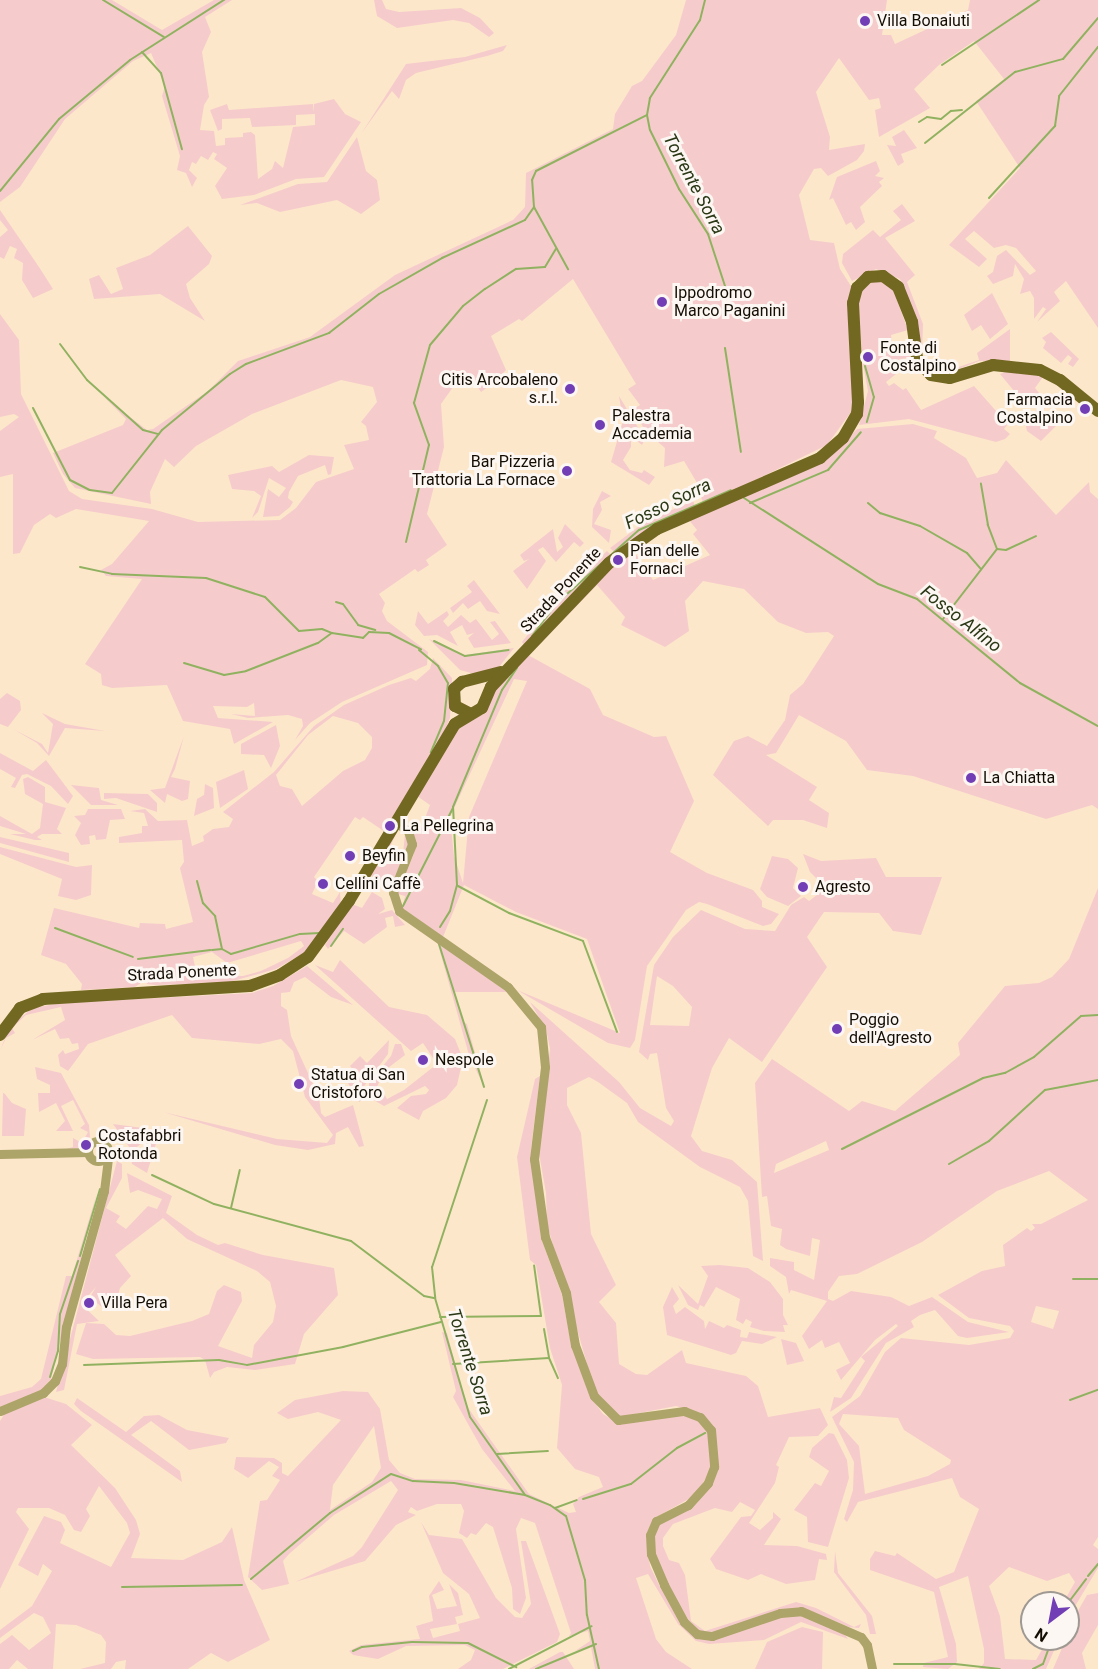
<!DOCTYPE html>
<meta charset="utf-8">
<style>
body{margin:0}
#map{position:relative;width:1098px;height:1669px;overflow:hidden;background:#fde7cb;font-family:Roboto,sans-serif}
div>[style]{position:absolute}
[style*='--x']{left:calc(var(--x)*1px);top:calc(var(--y)*1px);width:calc(var(--w)*1px);rotate:calc(var(--a)*1deg)}
.green>*{inset:0;background:#f5cccb}
.stream>*{height:2px;margin:-1px;padding:0 1px;transform-origin:1px;border-radius:1px;background:#90b260}
.tertiary>*{height:9px;margin:-4.5px;padding:0 4.5px;transform-origin:4.5px;border-radius:4.5px;background:#ada469}
.tertiary>.ring{margin:-4.5px;padding:0;box-sizing:content-box;background:none;border:9px solid #ada469;border-radius:50%}
.primary>*{height:12px;margin:-6px;padding:0 6px;transform-origin:6px;border-radius:6px;background:#726822}
.dots>*{width:16px;height:16px;translate:-50% -50%;box-sizing:border-box;border:3px solid #fcf7f2;border-radius:50%}
span{translate:-50% -50%;white-space:nowrap;text-align:center;line-height:1.15;-webkit-text-stroke:6px #fcf7f2;paint-order:stroke}
.poi-label{font-size:16px;color:#140d04}
.left{translate:0 -50%;text-align:left}
.right{translate:-100% -50%;text-align:right}
.street-label{font-size:16px;color:#140d04}
.water-label{font-size:18px;color:#2a3816;font-style:italic}
.north{position:absolute;left:1020px;top:1591px;width:60px;height:60px;box-sizing:border-box;background:#fcf7f2;border:2px solid #9f9993;border-radius:50%;rotate:212deg;font-size:16px;font-weight:700;line-height:24px;text-align:center;color:#140d04}
.north::after{content:'';display:block;margin:auto;width:21px;height:27px;background:#723eb5;clip-path:polygon(50% 0,100% 100%,50% 72%,0 100%)}
</style>
<div id="map">
<div class="green">
<i style="clip-path:polygon(0 0,112px 0,162px 30px,214px 0,232px 0,205px 17px,211px 32px,202px 52px,209px 97px,204px 105px,200px 130px,214px 131px,216px 146px,225px 145px,225px 138px,243px 137px,243px 133px,251px 132px,255px 135px,258px 179px,272px 169px,275px 161px,283px 168px,293px 127px,315px 125px,315px 114px,296px 115px,296px 125px,252px 127px,250px 118px,222px 119px,222px 129px,218px 131px,210px 110px,227px 104px,229px 110px,313px 104px,314px 112px,314px 104px,334px 99px,345px 114px,361px 122px,324px 177px,296px 179px,254px 195px,222px 199px,215px 186px,227px 168px,214px 159px,217px 154px,213px 152px,208px 160px,201px 156px,196px 164px,192px 162px,189px 170px,197px 178px,192px 187px,186px 173px,177px 170px,180px 156px,162px 96px,165px 86px,151px 53px,133px 61px,65px 119px,20px 187px,0 202px)"></i>
<i style="clip-path:polygon(374px 0,382px 0,386px 9px,399px 12px,461px 8px,480px 18px,494px 33px,489px 37px,469px 23px,453px 20px,397px 28px,377px 16px)"></i>
<i style="clip-path:polygon(686px 0,887px 0,882px 35px,891px 35px,895px 44px,968px 10px,970px 0,1098px 0,1098px 328px,1066px 281px,1054px 292px,1060px 301px,1037px 322px,1046px 309px,1043px 307px,1034px 319px,1034px 298px,1030px 291px,1020px 294px,1024px 279px,1015px 264px,1013px 276px,993px 284px,987px 276px,993px 272px,997px 256px,1006px 250px,1030px 275px,1036px 271px,1016px 248px,1006px 245px,994px 248px,974px 231px,965px 239px,987px 259px,979px 267px,949px 245px,1020px 168px,976px 101px,1004px 79px,974px 41px,939px 65px,914px 89px,930px 108px,879px 137px,875px 110px,881px 108px,879px 98px,869px 100px,839px 58px,816px 92px,830px 137px,829px 150px,865px 144px,864px 151px,857px 160px,828px 176px,821px 168px,814px 169px,799px 195px,810px 240px,834px 243px,840px 269px,851px 286px,855px 377px,851px 412px,827px 445px,704px 505px,701px 497px,710px 492px,707px 486px,700px 488px,684px 461px,664px 467px,665px 448px,652px 437px,649px 442px,635px 408px,640px 405px,628px 389px,636px 384px,573px 279px,522px 321px,519px 319px,491px 336px,506px 370px,492px 384px,481px 392px,475px 383px,468px 387px,458px 380px,441px 404px,444px 447px,427px 514px,447px 545px,426px 560px,429px 565px,418px 572px,415px 569px,379px 594px,385px 603px,382px 611px,387px 621px,428px 652px,427px 665px,342px 702px,310px 723px,295px 740px,303px 726px,302px 719px,288px 715px,248px 718px,231px 714px,255px 716px,254px 703px,247px 707px,213px 706px,218px 718px,273px 722px,234px 744px,230px 729px,183px 721px,167px 685px,112px 688px,102px 685px,101px 674px,85px 664px,142px 579px,106px 576px,101px 570px,112px 564px,149px 521px,76px 509px,56px 518px,50px 514px,34px 525px,20px 553px,13px 554px,13px 474px,0 477px,0 431px,19px 417px,14px 414px,0 417px,0 314px,19px 340px,21px 394px,69px 491px,82px 499px,152px 509px,198px 522px,280px 520px,296px 508px,316px 482px,354px 469px,344px 445px,369px 440px,366px 426px,361px 422px,377px 402px,373px 387px,341px 380px,252px 414px,196px 446px,174px 467px,165px 459px,150px 492px,151px 504px,75px 488px,63px 474px,53px 453px,123px 425px,126px 419px,104px 397px,147px 430px,153px 429px,208px 391px,238px 361px,310px 337px,395px 275px,513px 220px,525px 207px,526px 173px,613px 129px,615px 114px,632px 86px,642px 81px,676px 35px)"></i>
<i style="clip-path:polygon(507px 45px,503px 51px,487px 56px,416px 73px,406px 80px,399px 99px,392px 91px,361px 134px,406px 64px,465px 57px)"></i>
<i style="clip-path:polygon(904px 130px,917px 148px,901px 154px,904px 162px,898px 166px,887px 145px,896px 146px,892px 137px)"></i>
<i style="clip-path:polygon(357px 137px,366px 171px,377px 180px,380px 200px,361px 214px,337px 200px,280px 212px,257px 203px,240px 205px,298px 184px,327px 182px)"></i>
<i style="clip-path:polygon(876px 161px,880px 171px,875px 176px,884px 178px,879px 182px,882px 186px,860px 207px,865px 222px,856px 230px,851px 222px,846px 225px,833px 198px,829px 200px,837px 177px)"></i>
<i style="clip-path:polygon(902px 204px,915px 221px,885px 238px,915px 275px,907px 282px,923px 324px,922px 353px,917px 319px,900px 279px,876px 269px,852px 281px,842px 263px,843px 254px,873px 230px,880px 237px,901px 220px,893px 211px)"></i>
<i style="clip-path:polygon(0 210px,39px 267px,53px 289px,33px 298px,22px 280px,23px 263px,14px 258px,17px 249px,10px 246px,4px 259px,0 257px,0 237px,8px 230px,0 220px)"></i>
<i style="clip-path:polygon(188px 226px,212px 256px,209px 264px,186px 284px,190px 298px,205px 321px,160px 294px,94px 299px,89px 279px,99px 275px,111px 294px,123px 289px,116px 268px,150px 255px)"></i>
<i style="clip-path:polygon(874px 280px,891px 284px,908px 330px,891px 335px,893px 351px,909px 348px,910px 358px,899px 359px,896px 374px,886px 382px,889px 386px,894px 383px,903px 390px,906px 388px,921px 410px,974px 386px,1004px 420px,1010px 421px,1004px 429px,1010px 434px,1005px 439px,996px 442px,909px 419px,859px 425px,868px 391px,863px 364px,871px 363px,871px 352px,862px 352px,858px 309px,861px 292px)"></i>
<i style="clip-path:polygon(992px 293px,1008px 324px,990px 339px,981px 325px,972px 331px,964px 315px)"></i>
<i style="clip-path:polygon(1010px 329px,1010px 361px,979px 361px,951px 372px,940px 372px,932px 369px,927px 364px,944px 372px,979px 360px,977px 353px)"></i>
<i style="clip-path:polygon(1051px 332px,1079px 359px,1073px 367px,1068px 364px,1072px 358px,1068px 355px,1061px 363px,1043px 348px,1046px 342px,1042px 338px)"></i>
<i style="clip-path:polygon(1008px 371px,1045px 374px,1035px 388px,1040px 394px,1029px 399px,1027px 393px,1019px 397px,1000px 374px)"></i>
<i style="clip-path:polygon(619px 396px,645px 439px,642px 445px,631px 436px,631px 447px,623px 460px,630px 470px,642px 473px,644px 470px,655px 477px,649px 485px,611px 462px,623px 421px)"></i>
<i style="clip-path:polygon(1048px 404px,1038px 417px,1052px 426px,1060px 416px,1055px 410px,1063px 419px,1041px 441px,1027px 431px,1025px 422px,1040px 406px)"></i>
<i style="clip-path:polygon(913px 424px,937px 431px,934px 438px,966px 458px,977px 478px,997px 473px,1006px 460px,1056px 515px,1089px 482px,1090px 492px,1098px 499px,1098px 809px,1092px 805px,1046px 819px,913px 776px,867px 770px,846px 741px,799px 715px,776px 753px,766px 755px,817px 787px,809px 800px,829px 813px,827px 828px,803px 820px,773px 820px,768px 826px,713px 775px,734px 741px,748px 736px,767px 746px,785px 720px,790px 695px,803px 684px,834px 636px,828px 632px,806px 633px,778px 622px,744px 589px,703px 581px,685px 601px,689px 631px,665px 647px,621px 625px,625px 617px,597px 585px,535px 649px,595px 582px,632px 548px,653px 580px,710px 555px,693px 534px,697px 530px,689px 520px,826px 460px,857px 429px)"></i>
<i style="clip-path:polygon(309px 455px,334px 457px,331px 474px,328px 475px,325px 465px,298px 476px,289px 492px,288px 498px,293px 502px,290px 507px,279px 516px,263px 517px,268px 489px,279px 497px,286px 488px,269px 478px,258px 512px,252px 518px,261px 496px,254px 491px,232px 489px,228px 475px,272px 466px,279px 472px)"></i>
<i style="clip-path:polygon(602px 491px,611px 496px,600px 502px,602px 510px,594px 524px,611px 530px,609px 543px,592px 527px,593px 509px)"></i>
<i style="clip-path:polygon(693px 501px,696px 508px,651px 527px,614px 552px,610px 548px,646px 521px)"></i>
<i style="clip-path:polygon(565px 524px,584px 543px,580px 547px,574px 542px,556px 562px,543px 547px,538px 550px,546px 561px,527px 589px,513px 571px,529px 559px,524px 561px,520px 555px,553px 529px,557px 552px,563px 547px,558px 538px)"></i>
<i style="clip-path:polygon(607px 551px,611px 555px,524px 645px,522px 642px,557px 598px)"></i>
<i style="clip-path:polygon(474px 580px,480px 588px,500px 614px,487px 611px,480px 601px,468px 609px,463px 603px,453px 613px,450px 608px,472px 592px,467px 586px)"></i>
<i style="clip-path:polygon(418px 611px,428px 624px,447px 611px,449px 615px,443px 621px,448px 627px,461px 615px,470px 623px,476px 619px,492px 640px,499px 634px,490px 622px,495px 621px,511px 643px,474px 648px,468px 638px,474px 633px,467px 635px,462px 625px,450px 632px,458px 646px,437px 635px,424px 636px,415px 625px)"></i>
<i style="clip-path:polygon(429px 639px,465px 655px,514px 648px,499px 667px,478px 675px,460px 670px)"></i>
<i style="clip-path:polygon(evenodd,528px 655px,590px 689px,603px 715px,654px 737px,666px 736px,694px 801px,670px 852px,707px 873px,753px 890px,762px 901px,762px 907px,779px 914px,771px 924px,763px 926px,707px 904px,699px 902px,686px 910px,647px 966px,635px 1040px,630px 1048px,608px 1043px,517px 990px,620px 1033px,587px 939px,516px 912px,464px 885px,443px 937px,402px 908px,405px 896px,397px 894px,414px 854px,413px 832px,419px 834px,430px 805px,417px 796px,459px 725px,486px 713px,494px 691px,528px 655px,514px 679px,527px 681px,469px 817px,463px 883px,454px 856px,450px 817px,514px 679px)"></i>
<i style="clip-path:polygon(evenodd,433px 658px,452px 678px,450px 718px,436px 750px,385px 832px,363px 817px,360px 820px,355px 817px,314px 877px,318px 881px,312px 894px,333px 903px,340px 892px,341px 907px,307px 951px,276px 969px,226px 983px,155px 985px,147px 984px,145px 980px,135px 987px,81px 990px,82px 984px,66px 964px,41px 955px,54px 908px,139px 928px,140px 923px,165px 924px,166px 929px,193px 922px,180px 868px,184px 862px,182px 840px,119px 843px,119px 837px,142px 833px,142px 826px,148px 826px,144px 813px,130px 811px,145px 809px,158px 821px,187px 820px,192px 846px,204px 841px,203px 836px,213px 829px,229px 827px,233px 819px,223px 812px,274px 772px,314px 726px,344px 705px,389px 685px,411px 678px,416px 681px,430px 669px,433px 658px,333px 716px,358px 723px,372px 737px,372px 748px,365px 760px,343px 771px,302px 806px,292px 789px,280px 786px,276px 775px,308px 735px,333px 716px,433px 658px,301px 941px,304px 946px,288px 958px,261px 971px,243px 976px,197px 976px,193px 957px,212px 952px,227px 963px,301px 941px)"></i>
<i style="clip-path:polygon(7px 693px,20px 701px,21px 710px,8px 727px,0 724px,0 699px)"></i>
<i style="clip-path:polygon(42px 713px,65px 724px,105px 731px,65px 728px,49px 756px,37px 743px,13px 729px,42px 744px,48px 753px,53px 724px)"></i>
<i style="clip-path:polygon(276px 725px,280px 746px,271px 768px,264px 755px,241px 754px,241px 744px)"></i>
<i style="clip-path:polygon(184px 736px,175px 769px,171px 777px,190px 781px,188px 799px,182px 801px,167px 794px,165px 803px,150px 790px,165px 788px)"></i>
<i style="clip-path:polygon(0 753px,33px 771px,46px 760px,73px 796px,68px 804px,51px 786px,27px 774px,22px 775px,15px 788px,11px 787px,16px 778px,0 769px)"></i>
<i style="clip-path:polygon(244px 770px,248px 789px,220px 808px,216px 782px)"></i>
<i style="clip-path:polygon(28px 777px,45px 787px,45px 802px,66px 808px,57px 829px,62px 834px,42px 834px,37px 837px,42px 840px,35px 840px,10px 834px,26px 834px,0 826px,0 816px,32px 834px,40px 828px,43px 804px,25px 794px,23px 779px)"></i>
<i style="clip-path:polygon(205px 784px,213px 788px,214px 808px,194px 816px,197px 799px,204px 795px)"></i>
<i style="clip-path:polygon(71px 785px,99px 788px,101px 800px,118px 805px,91px 805px)"></i>
<i style="clip-path:polygon(104px 793px,148px 794px,157px 803px,157px 812px,116px 798px,104px 799px)"></i>
<i style="clip-path:polygon(88px 809px,121px 809px,125px 819px,110px 820px,106px 839px,96px 840px,95px 835px,89px 836px,90px 844px,81px 845px,75px 835px,81px 823px,74px 816px,85px 815px)"></i>
<i style="clip-path:polygon(398px 829px,390px 847px,403px 855px,405px 833px,409px 840px,392px 889px,370px 875px)"></i>
<i style="clip-path:polygon(0 837px,69px 853px,69px 862px,0 843px)"></i>
<i style="clip-path:polygon(0 847px,76px 867px,92px 865px,91px 895px,76px 900px,58px 896px,62px 879px,0 854px)"></i>
<i style="clip-path:polygon(evenodd,803px 854px,821px 861px,876px 858px,886px 877px,942px 877px,921px 935px,893px 931px,879px 913px,824px 912px,807px 937px,827px 967px,762px 1062px,729px 1038px,712px 1068px,691px 1136px,702px 1151px,732px 1160px,757px 1182px,763px 1261px,753px 1256px,748px 1201px,740px 1187px,700px 1167px,638px 1122px,627px 1103px,598px 1082px,589px 1077px,567px 1088px,567px 1105px,581px 1133px,591px 1234px,616px 1285px,599px 1302px,616px 1323px,619px 1364px,636px 1374px,647px 1375px,682px 1350px,686px 1363px,746px 1376px,758px 1386px,768px 1417px,820px 1408px,828px 1425px,818px 1436px,789px 1437px,776px 1465px,779px 1467px,775px 1483px,749px 1523px,760px 1530px,773px 1518px,773px 1512px,781px 1519px,764px 1545px,797px 1546px,826px 1554px,827px 1560px,819px 1559px,815px 1580px,786px 1584px,761px 1574px,748px 1580px,716px 1569px,710px 1559px,741px 1517px,751px 1516px,755px 1510px,740px 1502px,732px 1512px,715px 1508px,673px 1524px,663px 1538px,663px 1546px,669px 1560px,679px 1563px,685px 1575px,691px 1621px,705px 1631px,796px 1602px,816px 1608px,854px 1627px,861px 1624px,859px 1628px,849px 1627px,802px 1608px,721px 1632px,700px 1632px,691px 1624px,666px 1583px,654px 1553px,653px 1535px,659px 1523px,697px 1503px,710px 1485px,716px 1468px,702px 1414px,676px 1406px,619px 1417px,601px 1401px,593px 1385px,547px 1224px,546px 1193px,538px 1148px,550px 1049px,546px 1029px,530px 1002px,619px 1082px,640px 1108px,671px 1126px,674px 1121px,666px 1108px,657px 1053px,650px 1054px,648px 1060px,639px 1052px,654px 965px,673px 937px,701px 910px,745px 929px,775px 931px,791px 905px,804px 897px,809px 901px,826px 888px,810px 872px,803px 854px,657px 976px,673px 986px,692px 1007px,689px 1026px,650px 1025px,657px 976px)"></i>
<i style="clip-path:polygon(772px 856px,788px 859px,798px 868px,793px 888px,801px 896px,788px 906px,767px 897px,760px 889px)"></i>
<i style="clip-path:polygon(evenodd,1098px 888px,1098px 1537px,1093px 1545px,1098px 1549px,1098px 1568px,1068px 1618px,1068px 1603px,1063px 1603px,1075px 1582px,1069px 1573px,1047px 1581px,1009px 1567px,989px 1586px,1000px 1616px,1005px 1659px,1036px 1660px,1048px 1639px,1059px 1639px,1046px 1669px,979px 1669px,984px 1663px,984px 1649px,968px 1576px,939px 1587px,956px 1644px,957px 1662px,948px 1669px,923px 1667px,924px 1663px,948px 1657px,934px 1592px,870px 1570px,870px 1559px,875px 1551px,895px 1556px,897px 1553px,936px 1579px,954px 1572px,979px 1509px,960px 1497px,952px 1478px,858px 1502px,847px 1522px,844px 1519px,853px 1490px,854px 1462px,832px 1417px,860px 1396px,885px 1352px,901px 1338px,969px 1345px,1010px 1338px,1014px 1331px,1010px 1326px,969px 1318px,938px 1295px,982px 1271px,1005px 1266px,1003px 1245px,1027px 1228px,1031px 1231px,1035px 1228px,1032px 1224px,1041px 1224px,1088px 1200px,1049px 1171px,997px 1191px,922px 1242px,857px 1274px,839px 1276px,828px 1292px,828px 1299px,833px 1301px,851px 1291px,891px 1297px,909px 1306px,932px 1297px,968px 1322px,1009px 1332px,967px 1338px,958px 1336px,935px 1310px,920px 1315px,911px 1321px,914px 1327px,886px 1343px,851px 1398px,830px 1412px,834px 1397px,841px 1398px,865px 1361px,861px 1357px,898px 1326px,896px 1324px,875px 1340px,841px 1380px,836px 1370px,850px 1363px,839px 1342px,825px 1348px,822px 1340px,809px 1349px,802px 1336px,827px 1301px,791px 1290px,789px 1294px,786px 1277px,770px 1266px,770px 1258px,794px 1262px,794px 1270px,814px 1280px,820px 1240px,812px 1238px,810px 1256px,786px 1249px,780px 1245px,782px 1229px,771px 1226px,767px 1196px,762px 1197px,755px 1083px,772px 1059px,849px 1111px,862px 1101px,895px 1111px,960px 1055px,958px 1043px,1005px 986px,1039px 983px,1052px 977px,1069px 959px,1098px 888px,826px 1141px,829px 1150px,774px 1173px,776px 1164px,826px 1141px,1098px 888px,1036px 1306px,1059px 1311px,1053px 1329px,1031px 1322px,1036px 1306px,1098px 888px,843px 1414px,898px 1418px,904px 1430px,951px 1460px,950px 1464px,928px 1476px,865px 1494px,859px 1446px,839px 1424px,843px 1414px)"></i>
<i style="clip-path:polygon(372px 892px,382px 898px,385px 909px,378px 914px,392px 910px,405px 925px,395px 927px,393px 916px,385px 918px,387px 927px,364px 944px,344px 931px,328px 949px,325px 945px,352px 904px,362px 908px)"></i>
<i style="clip-path:polygon(437px 941px,507px 992px,454px 992px,463px 1022px,467px 1024px,485px 1089px,469px 1055px)"></i>
<i style="clip-path:polygon(340px 960px,389px 1007px,427px 1015px,455px 1039px,463px 1059px,457px 1085px,446px 1098px,423px 1111px,419px 1120px,397px 1108px,411px 1096px,426px 1094px,429px 1090px,425px 1086px,384px 1106px,372px 1099px,383px 1092px,387px 1099px,404px 1090px,437px 1064px,423px 1043px,411px 1051px,315px 965px,333px 972px)"></i>
<i style="clip-path:polygon(307px 966px,353px 1005px,331px 997px,305px 977px,294px 982px,290px 992px,281px 993px,281px 1006px,287px 1010px,291px 1036px,319px 1097px,321px 1113px,325px 1117px,353px 1105px,364px 1146px,359px 1147px,348px 1127px,336px 1133px,335px 1144px,308px 1150px,275px 1145px,163px 1112px,277px 1139px,327px 1143px,333px 1135px,305px 1097px,293px 1051px,281px 1039px,259px 1044px,192px 1038px,172px 1015px,88px 1044px,68px 1071px,60px 1066px,58px 1055px,63px 1050px,65px 1054px,79px 1049px,78px 1043px,72px 1044px,69px 1038px,60px 1039px,55px 1029px,32px 1040px,65px 1020px,61px 1007px,26px 1015px,12px 1028px,15px 1033px,6px 1038px,0 1051px,9px 1028px,32px 1008px,61px 1003px,252px 993px,273px 986px)"></i>
<i style="clip-path:polygon(389px 1040px,388px 1054px,362px 1089px,364px 1099px,359px 1102px,348px 1083px,356px 1073px,350px 1066px,360px 1056px,367px 1063px)"></i>
<i style="clip-path:polygon(395px 1044px,401px 1044px,405px 1055px,384px 1071px,377px 1087px,369px 1093px,369px 1083px,391px 1056px)"></i>
<i style="clip-path:polygon(35px 1067px,61px 1073px,89px 1125px,90px 1137px,83px 1147px,63px 1150px,73px 1147px,73px 1138px,82px 1143px,88px 1132px,80px 1128px,85px 1124px,73px 1100px,61px 1106px,73px 1131px,56px 1131px,65px 1121px,56px 1103px,39px 1112px,38px 1093px,50px 1093px,50px 1085px,37px 1079px)"></i>
<i style="clip-path:polygon(evenodd,540px 1076px,531px 1149px,541px 1238px,562px 1295px,571px 1344px,590px 1396px,603px 1414px,618px 1423px,684px 1415px,698px 1420px,708px 1431px,712px 1457px,709px 1474px,694px 1496px,653px 1519px,646px 1535px,650px 1566px,661px 1589px,699px 1638px,723px 1637px,778px 1617px,800px 1614px,840px 1628px,848px 1639px,801px 1622px,764px 1640px,709px 1644px,696px 1641px,678px 1624px,648px 1574px,636px 1578px,656px 1639px,666px 1652px,692px 1669px,595px 1669px,591px 1647px,575px 1651px,590px 1641px,588px 1631px,569px 1636px,571px 1633px,535px 1523px,521px 1518px,516px 1529px,526px 1598px,520px 1614px,513px 1609px,512px 1588px,493px 1527px,486px 1523px,476px 1535px,471px 1533px,467px 1538px,459px 1533px,464px 1511px,461px 1504px,437px 1504px,417px 1511px,411px 1507px,408px 1512px,416px 1515px,396px 1525px,365px 1561px,295px 1582px,353px 1556px,362px 1547px,398px 1490px,391px 1481px,334px 1515px,289px 1554px,283px 1561px,289px 1584px,262px 1590px,248px 1577px,260px 1501px,267px 1500px,280px 1480px,272px 1476px,279px 1467px,269px 1461px,248px 1478px,234px 1469px,236px 1457px,274px 1458px,282px 1463px,282px 1473px,288px 1476px,341px 1420px,318px 1412px,288px 1419px,277px 1413px,295px 1400px,343px 1391px,368px 1392px,380px 1409px,389px 1460px,400px 1473px,415px 1479px,461px 1480px,515px 1491px,482px 1449px,453px 1397px,456px 1391px,442px 1332px,447px 1333px,466px 1405px,529px 1494px,569px 1513px,576px 1512px,573px 1504px,579px 1497px,603px 1487px,599px 1477px,575px 1469px,557px 1448px,562px 1385px,550px 1348px,536px 1265px,530px 1260px,517px 1157px,535px 1079px,540px 1076px,374px 1426px,381px 1468px,372px 1482px,330px 1510px,333px 1485px,374px 1426px)"></i>
<i style="clip-path:polygon(0 1091px,5px 1094px,12px 1103px,26px 1109px,24px 1136px,2px 1136px,3px 1093px)"></i>
<i style="clip-path:polygon(113px 1124px,150px 1129px,153px 1134px,132px 1151px)"></i>
<i style="clip-path:polygon(154px 1137px,158px 1137px,147px 1173px,132px 1164px,131px 1158px)"></i>
<i style="clip-path:polygon(117px 1161px,122px 1164px,122px 1178px,106px 1208px,120px 1216px,116px 1222px,126px 1229px,148px 1206px,157px 1209px,162px 1199px,138px 1190px,130px 1193px,127px 1173px,172px 1196px,166px 1213px,197px 1235px,218px 1245px,225px 1243px,263px 1255px,334px 1268px,338px 1295px,304px 1334px,295px 1364px,255px 1370px,227px 1367px,214px 1372px,210px 1378px,205px 1360px,200px 1357px,93px 1359px,76px 1354px,86px 1323px,104px 1324px,116px 1335px,130px 1336px,192px 1321px,209px 1314px,217px 1291px,224px 1285px,241px 1292px,242px 1301px,218px 1346px,252px 1358px,254px 1345px,273px 1322px,276px 1306px,270px 1282px,257px 1271px,187px 1239px,163px 1218px,115px 1255px,131px 1276px,120px 1288px,115px 1306px,112px 1303px,105px 1310px,90px 1297px,96px 1287px,81px 1304px,99px 1321px,77px 1324px,64px 1390px,56px 1392px)"></i>
<i style="clip-path:polygon(97px 1193px,51px 1379px,40px 1391px,0 1407px,0 1396px,32px 1387px,41px 1379px,66px 1276px,72px 1276px)"></i>
<i style="clip-path:polygon(720px 1265px,748px 1268px,770px 1282px,783px 1299px,783px 1315px,788px 1325px,783px 1325px,785px 1332px,764px 1331px,750px 1327px,752px 1322px,746px 1319px,743px 1324px,736px 1320px,740px 1299px,716px 1287px,704px 1307px,700px 1305px,698px 1310px,688px 1305px,678px 1285px,698px 1304px,708px 1276px,701px 1266px)"></i>
<i style="clip-path:polygon(672px 1287px,679px 1299px,673px 1306px,676px 1314px,685px 1307px,704px 1321px,705px 1329px,709px 1321px,724px 1328px,727px 1325px,741px 1330px,740px 1337px,747px 1338px,749px 1332px,777px 1337px,762px 1344px,742px 1341px,736px 1353px,731px 1355px,667px 1335px,663px 1307px)"></i>
<i style="clip-path:polygon(781px 1339px,796px 1343px,804px 1361px,787px 1365px)"></i>
<i style="clip-path:polygon(44px 1397px,66px 1404px,92px 1425px,71px 1445px,115px 1488px,136px 1520px,140px 1534px,131px 1558px,183px 1560px,222px 1542px,232px 1527px,244px 1580px,270px 1640px,228px 1662px,211px 1653px,188px 1669px,125px 1669px,126px 1660px,116px 1662px,111px 1669px,80px 1669px,105px 1663px,106px 1642px,101px 1635px,76px 1625px,56px 1624px,53px 1669px,28px 1669px,17px 1660px,9px 1669px,0 1669px,0 1644px,12px 1635px,29px 1650px,51px 1633px,43px 1617px,34px 1613px,0 1638px,0 1630px,32px 1606px,52px 1571px,43px 1564px,38px 1576px,18px 1565px,44px 1516px,61px 1522px,65px 1530px,60px 1543px,111px 1567px,130px 1533px,127px 1523px,99px 1486px,86px 1509px,90px 1516px,81px 1532px,74px 1530px,65px 1515px,49px 1508px,18px 1508px,16px 1512px,29px 1529px,0 1589px,0 1421px,5px 1413px)"></i>
<i style="clip-path:polygon(77px 1398px,126px 1432px,144px 1416px,159px 1415px,187px 1430px,229px 1438px,226px 1443px,189px 1450px,151px 1421px,131px 1435px,180px 1471px,182px 1482px,81px 1411px,74px 1404px)"></i>
<i style="clip-path:polygon(829px 1433px,834px 1434px,847px 1460px,849px 1478px,828px 1547px,808px 1542px,807px 1517px,794px 1510px,815px 1483px,821px 1486px,829px 1471px,809px 1457px,812px 1448px)"></i>
<i style="clip-path:polygon(421px 1522px,429px 1535px,462px 1539px,496px 1598px,515px 1617px,522px 1618px,531px 1604px,521px 1541px,526px 1541px,560px 1634px,557px 1642px,503px 1669px,458px 1669px,471px 1660px,475px 1650px,465px 1645px,406px 1646px,378px 1659px,353px 1655px,349px 1651px,361px 1645px,420px 1639px,416px 1626px,433px 1621px,429px 1596px,439px 1581px,444px 1590px,432px 1595px,437px 1609px,457px 1606px,449px 1584px,458px 1593px,463px 1615px,455px 1617px,457px 1624px,430px 1629px,433px 1638px,460px 1631px,458px 1624px,480px 1618px,469px 1594px,443px 1573px)"></i>
<i style="clip-path:polygon(835px 1551px,838px 1573px,872px 1616px,876px 1634px,870px 1634px,866px 1615px,834px 1572px)"></i>
<i style="clip-path:polygon(1098px 1593px,1098px 1625px,1082px 1653px,1086px 1669px,1053px 1669px,1079px 1609px,1087px 1595px)"></i>
<i style="clip-path:polygon(802px 1627px,823px 1632px,822px 1669px,755px 1669px,767px 1642px)"></i>
<i style="clip-path:polygon(563px 1652px,574px 1669px,529px 1669px,560px 1652px)"></i>
</div>
<div class="stream">
<i style="--x:103;--y:0;--w:71;--a:31.2"></i>
<i style="--x:705;--y:0;--w:21;--a:104"></i>
<i style="--x:700;--y:20;--w:93;--a:122.7"></i>
<i style="--x:650;--y:98;--w:17;--a:100"></i>
<i style="--x:647;--y:115;--w:15;--a:79"></i>
<i style="--x:650;--y:130;--w:66;--a:63.8"></i>
<i style="--x:679;--y:189;--w:54;--a:57.2"></i>
<i style="--x:708;--y:234;--w:55;--a:71.9"></i>
<i style="--x:142;--y:52;--w:28;--a:48"></i>
<i style="--x:161;--y:73;--w:79;--a:74.6"></i>
<i style="--x:942;--y:65;--w:117;--a:-33.8"></i>
<i style="--x:919;--y:122;--w:9;--a:-32"></i>
<i style="--x:927;--y:117;--w:14;--a:8"></i>
<i style="--x:941;--y:119;--w:13;--a:-39"></i>
<i style="--x:951;--y:111;--w:11;--a:-5"></i>
<i style="--x:925;--y:143;--w:115;--a:-38.3"></i>
<i style="--x:1015;--y:72;--w:50;--a:-15.2"></i>
<i style="--x:1063;--y:59;--w:54;--a:-49.5"></i>
<i style="--x:0;--y:191;--w:93;--a:-50.7"></i>
<i style="--x:59;--y:119;--w:92;--a:-39.7"></i>
<i style="--x:130;--y:60;--w:112;--a:-32.6"></i>
<i style="--x:989;--y:198;--w:98;--a:-47.5"></i>
<i style="--x:1055;--y:126;--w:30;--a:-82"></i>
<i style="--x:1059;--y:96;--w:63;--a:-51.5"></i>
<i style="--x:534;--y:207;--w:71;--a:61.3"></i>
<i style="--x:60;--y:344;--w:45;--a:53.1"></i>
<i style="--x:87;--y:380;--w:75;--a:41.8"></i>
<i style="--x:143;--y:430;--w:16;--a:15"></i>
<i style="--x:725;--y:348;--w:105;--a:81.3"></i>
<i style="--x:865;--y:366;--w:32;--a:74"></i>
<i style="--x:874;--y:397;--w:26;--a:106"></i>
<i style="--x:33;--y:408;--w:81;--a:62.8"></i>
<i style="--x:70;--y:480;--w:22;--a:27"></i>
<i style="--x:90;--y:490;--w:22;--a:8"></i>
<i style="--x:112;--y:493;--w:80;--a:-51.6"></i>
<i style="--x:162;--y:430;--w:88;--a:-39.5"></i>
<i style="--x:230;--y:374;--w:19;--a:-32"></i>
<i style="--x:246;--y:364;--w:89;--a:-20.5"></i>
<i style="--x:329;--y:333;--w:63;--a:-38"></i>
<i style="--x:379;--y:294;--w:73;--a:-29.7"></i>
<i style="--x:442;--y:258;--w:91;--a:-24.6"></i>
<i style="--x:525;--y:220;--w:16;--a:-55"></i>
<i style="--x:534;--y:207;--w:27;--a:-94"></i>
<i style="--x:532;--y:180;--w:10;--a:-66"></i>
<i style="--x:536;--y:171;--w:124;--a:-26.8"></i>
<i style="--x:744;--y:498;--w:159;--a:32.7"></i>
<i style="--x:878;--y:584;--w:42;--a:21"></i>
<i style="--x:917;--y:599;--w:133;--a:39.2"></i>
<i style="--x:1020;--y:683;--w:89;--a:28.9"></i>
<i style="--x:750;--y:503;--w:85;--a:-22.9"></i>
<i style="--x:828;--y:470;--w:50;--a:-49"></i>
<i style="--x:868;--y:503;--w:16;--a:40"></i>
<i style="--x:880;--y:513;--w:42;--a:18"></i>
<i style="--x:920;--y:526;--w:54;--a:29.9"></i>
<i style="--x:967;--y:553;--w:21;--a:49"></i>
<i style="--x:406;--y:542;--w:100;--a:-76.7"></i>
<i style="--x:429;--y:445;--w:45;--a:-109.7"></i>
<i style="--x:414;--y:403;--w:60;--a:-74.6"></i>
<i style="--x:430;--y:345;--w:51;--a:-49.8"></i>
<i style="--x:463;--y:306;--w:28;--a:-38"></i>
<i style="--x:485;--y:289;--w:37;--a:-33"></i>
<i style="--x:516;--y:269;--w:29;--a:-4"></i>
<i style="--x:545;--y:267;--w:21;--a:-59"></i>
<i style="--x:997;--y:549;--w:9;--a:6"></i>
<i style="--x:1006;--y:550;--w:33;--a:-25"></i>
<i style="--x:80;--y:567;--w:33;--a:12"></i>
<i style="--x:112;--y:574;--w:94;--a:2.4"></i>
<i style="--x:206;--y:578;--w:62;--a:17.9"></i>
<i style="--x:265;--y:597;--w:48;--a:45"></i>
<i style="--x:299;--y:631;--w:23;--a:-5"></i>
<i style="--x:322;--y:629;--w:11;--a:22"></i>
<i style="--x:336;--y:602;--w:7;--a:16"></i>
<i style="--x:343;--y:604;--w:26;--a:54"></i>
<i style="--x:358;--y:625;--w:18;--a:16"></i>
<i style="--x:943;--y:619;--w:88;--a:-52.4"></i>
<i style="--x:997;--y:549;--w:26;--a:-111"></i>
<i style="--x:988;--y:525;--w:42;--a:-99.7"></i>
<i style="--x:532;--y:636;--w:41;--a:-52.9"></i>
<i style="--x:557;--y:603;--w:110;--a:-41.7"></i>
<i style="--x:639;--y:530;--w:100;--a:-23.5"></i>
<i style="--x:434;--y:641;--w:34;--a:26"></i>
<i style="--x:465;--y:656;--w:44;--a:-7.8"></i>
<i style="--x:419;--y:650;--w:25;--a:40"></i>
<i style="--x:438;--y:666;--w:20;--a:60"></i>
<i style="--x:448;--y:683;--w:38;--a:96"></i>
<i style="--x:444;--y:721;--w:34;--a:113"></i>
<i style="--x:184;--y:663;--w:42;--a:16.7"></i>
<i style="--x:224;--y:675;--w:22;--a:-10"></i>
<i style="--x:246;--y:671;--w:77;--a:-21.3"></i>
<i style="--x:318;--y:643;--w:17;--a:-36"></i>
<i style="--x:332;--y:633;--w:31;--a:9"></i>
<i style="--x:363;--y:638;--w:8;--a:-45"></i>
<i style="--x:369;--y:632;--w:20;--a:3"></i>
<i style="--x:389;--y:633;--w:36;--a:27"></i>
<i style="--x:197;--y:881;--w:23;--a:75"></i>
<i style="--x:203;--y:903;--w:18;--a:47"></i>
<i style="--x:215;--y:916;--w:34;--a:78"></i>
<i style="--x:222;--y:949;--w:10;--a:29"></i>
<i style="--x:231;--y:954;--w:72;--a:-16.2"></i>
<i style="--x:300;--y:934;--w:20;--a:-3"></i>
<i style="--x:458;--y:886;--w:58;--a:27.9"></i>
<i style="--x:509;--y:913;--w:79;--a:20.7"></i>
<i style="--x:583;--y:941;--w:97;--a:69.5"></i>
<i style="--x:403;--y:906;--w:110;--a:-63"></i>
<i style="--x:440;--y:927;--w:19;--a:-58"></i>
<i style="--x:450;--y:911;--w:27;--a:-75"></i>
<i style="--x:457;--y:885;--w:78;--a:-92.9"></i>
<i style="--x:453;--y:807;--w:127;--a:-67.3"></i>
<i style="--x:502;--y:690;--w:27;--a:-56"></i>
<i style="--x:55;--y:928;--w:83;--a:20.4"></i>
<i style="--x:438;--y:941;--w:153;--a:72.5"></i>
<i style="--x:331;--y:946;--w:21;--a:-55"></i>
<i style="--x:212;--y:950;--w:10;--a:-6"></i>
<i style="--x:138;--y:959;--w:73;--a:-7.1"></i>
<i style="--x:487;--y:1100;--w:176;--a:108.2"></i>
<i style="--x:432;--y:1267;--w:31;--a:84"></i>
<i style="--x:435;--y:1298;--w:124;--a:73.6"></i>
<i style="--x:470;--y:1417;--w:95;--a:54.8"></i>
<i style="--x:525;--y:1495;--w:27;--a:22"></i>
<i style="--x:550;--y:1505;--w:19;--a:35"></i>
<i style="--x:566;--y:1516;--w:67;--a:73.5"></i>
<i style="--x:585;--y:1580;--w:35;--a:87"></i>
<i style="--x:587;--y:1615;--w:55;--a:77.5"></i>
<i style="--x:842;--y:1149;--w:158;--a:-26.7"></i>
<i style="--x:983;--y:1078;--w:23;--a:-13"></i>
<i style="--x:1005;--y:1073;--w:33;--a:-29"></i>
<i style="--x:1034;--y:1057;--w:62;--a:-41.1"></i>
<i style="--x:1081;--y:1016;--w:17;--a:-3"></i>
<i style="--x:949;--y:1164;--w:46;--a:-29.9"></i>
<i style="--x:989;--y:1141;--w:76;--a:-42.3"></i>
<i style="--x:1045;--y:1090;--w:54;--a:-10.7"></i>
<i style="--x:152;--y:1175;--w:68;--a:25.1"></i>
<i style="--x:214;--y:1204;--w:142;--a:15.1"></i>
<i style="--x:351;--y:1241;--w:91;--a:37"></i>
<i style="--x:424;--y:1296;--w:10;--a:11"></i>
<i style="--x:231;--y:1208;--w:39;--a:-77"></i>
<i style="--x:80;--y:1256;--w:70;--a:-73.4"></i>
<i style="--x:1073;--y:1279;--w:25;--a:0"></i>
<i style="--x:440;--y:1317;--w:101;--a:-0.6"></i>
<i style="--x:541;--y:1316;--w:51;--a:-97.8"></i>
<i style="--x:544;--y:1329;--w:29;--a:80"></i>
<i style="--x:453;--y:1364;--w:96;--a:-3.6"></i>
<i style="--x:549;--y:1358;--w:22;--a:66"></i>
<i style="--x:84;--y:1365;--w:135;--a:-2.1"></i>
<i style="--x:219;--y:1360;--w:28;--a:10"></i>
<i style="--x:247;--y:1365;--w:98;--a:-10.6"></i>
<i style="--x:343;--y:1347;--w:101;--a:-14.3"></i>
<i style="--x:50;--y:1377;--w:27;--a:-73"></i>
<i style="--x:58;--y:1351;--w:37;--a:-87"></i>
<i style="--x:60;--y:1314;--w:56;--a:-71.2"></i>
<i style="--x:1070;--y:1400;--w:30;--a:-20"></i>
<i style="--x:497;--y:1454;--w:51;--a:-3.4"></i>
<i style="--x:583;--y:1499;--w:50;--a:-17.4"></i>
<i style="--x:631;--y:1484;--w:58;--a:-38"></i>
<i style="--x:677;--y:1448;--w:32;--a:-28"></i>
<i style="--x:555;--y:1508;--w:23;--a:-20"></i>
<i style="--x:1088;--y:1576;--w:16;--a:-50"></i>
<i style="--x:251;--y:1579;--w:103;--a:-39.9"></i>
<i style="--x:330;--y:1513;--w:72;--a:-32.6"></i>
<i style="--x:391;--y:1474;--w:23;--a:18"></i>
<i style="--x:413;--y:1481;--w:41;--a:2.8"></i>
<i style="--x:454;--y:1483;--w:72;--a:9.6"></i>
<i style="--x:122;--y:1587;--w:120;--a:-1"></i>
<i style="--x:1068;--y:1603;--w:30;--a:-53"></i>
<i style="--x:353;--y:1651;--w:10;--a:-24"></i>
<i style="--x:362;--y:1647;--w:50;--a:-5.7"></i>
<i style="--x:412;--y:1642;--w:56;--a:1"></i>
<i style="--x:468;--y:1643;--w:54;--a:26.6"></i>
<i style="--x:894;--y:1664;--w:61;--a:0"></i>
<i style="--x:955;--y:1664;--w:45;--a:6.3"></i>
<i style="--x:509;--y:1669;--w:93;--a:-27.4"></i>
<i style="--x:536;--y:1669;--w:65;--a:-22.6"></i>
<i style="--x:1033;--y:1669;--w:11;--a:-27"></i>
<i style="--x:1043;--y:1664;--w:27;--a:-70"></i>
</div>
<div class="tertiary">
<i style="--x:397;--y:823;--w:14;--a:36"></i>
<i style="--x:408;--y:831;--w:14;--a:73"></i>
<i style="--x:412;--y:844;--w:52;--a:111.6"></i>
<i style="--x:393;--y:892;--w:20;--a:72"></i>
<i style="--x:399;--y:911;--w:133;--a:34.9"></i>
<i style="--x:508;--y:987;--w:52;--a:50.5"></i>
<i style="--x:541;--y:1027;--w:40;--a:84.3"></i>
<i style="--x:545;--y:1067;--w:93;--a:96.8"></i>
<i style="--x:534;--y:1159;--w:79;--a:82"></i>
<i style="--x:545;--y:1237;--w:60;--a:69.4"></i>
<i style="--x:566;--y:1293;--w:53;--a:80.2"></i>
<i style="--x:575;--y:1345;--w:54;--a:69.6"></i>
<i style="--x:594;--y:1396;--w:34;--a:45"></i>
<i style="--x:618;--y:1420;--w:67;--a:-7.8"></i>
<i style="--x:684;--y:1411;--w:17;--a:21"></i>
<i style="--x:700;--y:1417;--w:17;--a:50"></i>
<i style="--x:711;--y:1430;--w:37;--a:85"></i>
<i style="--x:714;--y:1467;--w:17;--a:111"></i>
<i style="--x:708;--y:1483;--w:30;--a:132"></i>
<i style="--x:688;--y:1505;--w:36;--a:153"></i>
<i style="--x:656;--y:1521;--w:15;--a:113"></i>
<i style="--x:650;--y:1535;--w:19;--a:87"></i>
<i style="--x:651;--y:1554;--w:34;--a:67"></i>
<i style="--x:664;--y:1585;--w:42;--a:61.6"></i>
<i style="--x:684;--y:1622;--w:18;--a:43"></i>
<i style="--x:697;--y:1634;--w:15;--a:8"></i>
<i style="--x:712;--y:1636;--w:72;--a:-18.7"></i>
<i style="--x:780;--y:1613;--w:21;--a:-5"></i>
<i style="--x:801;--y:1611;--w:65;--a:23.4"></i>
<i style="--x:861;--y:1637;--w:10;--a:53"></i>
<i style="--x:867;--y:1645;--w:25;--a:78"></i>
<i class="ring" style="left:88px;top:1141px;width:11px;height:11px"></i>
<i style="--x:0;--y:1154;--w:88;--a:-1.3"></i>
<i style="--x:0;--y:1411;--w:47;--a:-22.7"></i>
<i style="--x:43;--y:1393;--w:17;--a:-45"></i>
<i style="--x:55;--y:1381;--w:18;--a:-68"></i>
<i style="--x:62;--y:1364;--w:37;--a:-84"></i>
<i style="--x:66;--y:1327;--w:141;--a:-74.4"></i>
<i style="--x:104;--y:1191;--w:35;--a:-83"></i>
</div>
<div class="primary">
<i style="--x:471;--y:714;--w:18;--a:-153"></i>
<i style="--x:455;--y:706;--w:17;--a:-93"></i>
<i style="--x:454;--y:689;--w:11;--a:-41"></i>
<i style="--x:462;--y:682;--w:40;--a:-14.4"></i>
<i style="--x:0;--y:1035;--w:34;--a:-53"></i>
<i style="--x:20;--y:1008;--w:25;--a:-21"></i>
<i style="--x:43;--y:999;--w:207;--a:-3.6"></i>
<i style="--x:250;--y:986;--w:32;--a:-20"></i>
<i style="--x:280;--y:975;--w:33;--a:-33"></i>
<i style="--x:308;--y:957;--w:69;--a:-53.8"></i>
<i style="--x:349;--y:901;--w:206;--a:-59.1"></i>
<i style="--x:455;--y:724;--w:31;--a:-31"></i>
<i style="--x:482;--y:708;--w:23;--a:-67"></i>
<i style="--x:491;--y:687;--w:171;--a:-46.4"></i>
<i style="--x:609;--y:563;--w:59;--a:-35.3"></i>
<i style="--x:657;--y:529;--w:178;--a:-23.5"></i>
<i style="--x:820;--y:458;--w:30;--a:-41"></i>
<i style="--x:843;--y:438;--w:28;--a:-60"></i>
<i style="--x:857;--y:414;--w:12;--a:-85"></i>
<i style="--x:858;--y:402;--w:99;--a:-92.9"></i>
<i style="--x:853;--y:303;--w:16;--a:-75"></i>
<i style="--x:857;--y:288;--w:16;--a:-45"></i>
<i style="--x:868;--y:277;--w:15;--a:-4"></i>
<i style="--x:883;--y:276;--w:19;--a:36"></i>
<i style="--x:898;--y:287;--w:38;--a:68"></i>
<i style="--x:912;--y:322;--w:37;--a:82"></i>
<i style="--x:917;--y:359;--w:21;--a:49"></i>
<i style="--x:931;--y:375;--w:19;--a:9"></i>
<i style="--x:950;--y:378;--w:45;--a:-16.8"></i>
<i style="--x:993;--y:365;--w:47;--a:6.1"></i>
<i style="--x:1040;--y:370;--w:22;--a:27"></i>
<i style="--x:1060;--y:380;--w:49;--a:39.2"></i>
</div>
<div class="dots">
<i style="left:865px;top:21px;background:#723eb5"></i>
<i style="left:662px;top:302px;background:#723eb5"></i>
<i style="left:868px;top:357px;background:#723eb5"></i>
<i style="left:570px;top:389px;background:#723eb5"></i>
<i style="left:1085px;top:409px;background:#723eb5"></i>
<i style="left:600px;top:425px;background:#723eb5"></i>
<i style="left:567px;top:471px;background:#723eb5"></i>
<i style="left:618px;top:560px;background:#723eb5"></i>
<i style="left:971px;top:778px;background:#723eb5"></i>
<i style="left:390px;top:826px;background:#723eb5"></i>
<i style="left:350px;top:856px;background:#723eb5"></i>
<i style="left:323px;top:884px;background:#723eb5"></i>
<i style="left:803px;top:887px;background:#723eb5"></i>
<i style="left:837px;top:1029px;background:#723eb5"></i>
<i style="left:423px;top:1060px;background:#723eb5"></i>
<i style="left:299px;top:1084px;background:#723eb5"></i>
<i style="left:86px;top:1145px;background:#723eb5"></i>
<i style="left:89px;top:1303px;background:#723eb5"></i>
</div>
<div class="poi-label">
<span class="left" style="left:877px;top:21px">Villa Bonaiuti</span>
<span class="left" style="left:674px;top:302px">Ippodromo<br>Marco Paganini</span>
<span class="left" style="left:880px;top:357px">Fonte di<br>Costalpino</span>
<span class="right" style="left:558px;top:389px">Citis Arcobaleno<br>s.r.l.</span>
<span class="right" style="left:1073px;top:409px">Farmacia<br>Costalpino</span>
<span class="left" style="left:612px;top:425px">Palestra<br>Accademia</span>
<span class="right" style="left:555px;top:471px">Bar Pizzeria<br>Trattoria La Fornace</span>
<span class="left" style="left:630px;top:560px">Pian delle<br>Fornaci</span>
<span class="left" style="left:983px;top:778px">La Chiatta</span>
<span class="left" style="left:402px;top:826px">La Pellegrina</span>
<span class="left" style="left:362px;top:856px">Beyfin</span>
<span class="left" style="left:335px;top:884px">Cellini Caffè</span>
<span class="left" style="left:815px;top:887px">Agresto</span>
<span class="left" style="left:849px;top:1029px">Poggio<br>dell'Agresto</span>
<span class="left" style="left:435px;top:1060px">Nespole</span>
<span class="left" style="left:311px;top:1084px">Statua di San<br>Cristoforo</span>
<span class="left" style="left:98px;top:1145px">Costafabbri<br>Rotonda</span>
<span class="left" style="left:101px;top:1303px">Villa Pera</span>
</div>
<div class="street-label">
<span style="left:561px;top:590px;rotate:-47deg">Strada Ponente</span>
<span style="left:182px;top:973px;rotate:-3deg">Strada Ponente</span>
</div>
<div class="water-label">
<span style="left:694px;top:184px;rotate:62deg">Torrente Sorra</span>
<span style="left:668px;top:504px;rotate:-26deg">Fosso Sorra</span>
<span style="left:961px;top:619px;rotate:38deg">Fosso Alfino</span>
<span style="left:470px;top:1362px;rotate:72deg">Torrente Sorra</span>
</div>
<div class="north">N</div>
</div>
